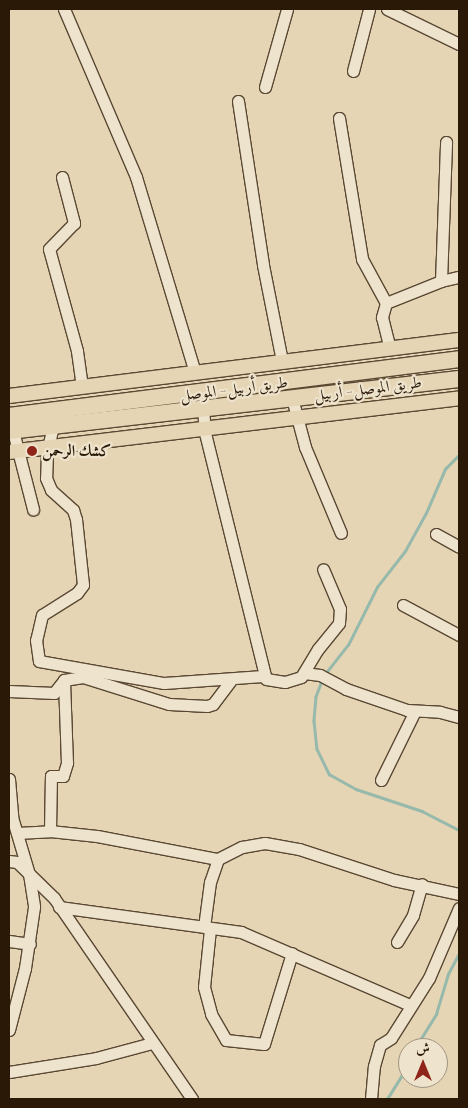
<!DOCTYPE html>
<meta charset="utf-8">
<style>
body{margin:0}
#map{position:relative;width:468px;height:1108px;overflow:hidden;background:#e5d5b4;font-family:"IM FELL French Canon",Amiri,serif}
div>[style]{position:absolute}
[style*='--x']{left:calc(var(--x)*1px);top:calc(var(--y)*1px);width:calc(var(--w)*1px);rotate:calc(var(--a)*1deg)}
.stream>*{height:2.5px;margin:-1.25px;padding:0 1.25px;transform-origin:1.25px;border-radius:1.25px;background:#96b9ac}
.roads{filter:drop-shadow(1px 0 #5a4833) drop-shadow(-1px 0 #5a4833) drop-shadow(0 1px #5a4833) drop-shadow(0 -1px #5a4833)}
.minor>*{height:11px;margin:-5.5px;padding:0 5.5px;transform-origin:5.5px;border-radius:5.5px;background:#eee4ce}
.major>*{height:14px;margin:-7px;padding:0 7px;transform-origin:7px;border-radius:7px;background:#e5d5b4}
.highway>*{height:16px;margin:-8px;padding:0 8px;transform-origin:8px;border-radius:8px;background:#e5d5b4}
.dots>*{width:14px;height:14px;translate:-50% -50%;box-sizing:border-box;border:2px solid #eee4ce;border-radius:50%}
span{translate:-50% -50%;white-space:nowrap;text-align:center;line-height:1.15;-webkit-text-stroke:4.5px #eee4ce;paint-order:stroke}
.street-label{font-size:16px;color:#2b1908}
.poi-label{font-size:16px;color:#2b1908;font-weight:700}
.left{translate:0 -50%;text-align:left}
.frame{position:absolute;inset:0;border:10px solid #2b1908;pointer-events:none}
.north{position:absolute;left:398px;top:1038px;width:50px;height:50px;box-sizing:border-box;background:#eee4ce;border:1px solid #a0937f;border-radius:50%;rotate:0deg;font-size:14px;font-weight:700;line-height:20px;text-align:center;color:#2b1908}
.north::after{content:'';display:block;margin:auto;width:18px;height:22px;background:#8f2418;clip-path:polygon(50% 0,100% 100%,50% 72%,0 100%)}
</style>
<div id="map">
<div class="stream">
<i style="--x:325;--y:674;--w:37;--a:-52"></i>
<i style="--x:348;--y:645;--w:65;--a:-63.4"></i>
<i style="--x:377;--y:587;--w:46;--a:-52.1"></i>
<i style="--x:405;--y:551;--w:43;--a:-61.1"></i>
<i style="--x:426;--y:513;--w:48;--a:-66.6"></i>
<i style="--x:445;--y:469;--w:20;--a:-45"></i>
<i style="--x:322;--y:681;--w:17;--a:111"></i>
<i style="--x:316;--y:697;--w:24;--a:95"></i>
<i style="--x:314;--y:721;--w:28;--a:84"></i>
<i style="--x:317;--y:749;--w:28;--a:64"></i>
<i style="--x:329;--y:774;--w:31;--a:29"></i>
<i style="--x:356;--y:789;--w:70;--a:18.4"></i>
<i style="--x:422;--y:811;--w:42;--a:27.2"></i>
<i style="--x:415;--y:1048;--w:40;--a:-58"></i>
<i style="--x:436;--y:1014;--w:42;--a:-73.3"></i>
<i style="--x:448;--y:974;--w:24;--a:-62"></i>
<i style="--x:387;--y:1099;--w:39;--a:-58"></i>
</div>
<div class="roads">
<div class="minor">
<i style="--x:64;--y:9;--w:183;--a:66.8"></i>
<i style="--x:136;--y:177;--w:204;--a:73.2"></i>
<i style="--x:387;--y:9;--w:80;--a:25.9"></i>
<i style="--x:353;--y:71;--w:64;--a:-75.5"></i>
<i style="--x:265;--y:87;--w:81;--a:-74.2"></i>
<i style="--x:238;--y:101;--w:166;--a:81.3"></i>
<i style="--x:263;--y:265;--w:98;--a:78.8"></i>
<i style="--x:339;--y:118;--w:143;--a:80.7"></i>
<i style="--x:362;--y:259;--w:50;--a:61.4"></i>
<i style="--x:386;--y:303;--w:15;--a:106"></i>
<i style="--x:382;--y:317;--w:32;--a:76"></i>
<i style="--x:62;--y:177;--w:48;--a:75.4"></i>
<i style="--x:74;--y:223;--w:36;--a:134"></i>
<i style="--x:49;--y:249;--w:106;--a:74.6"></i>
<i style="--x:77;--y:351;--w:35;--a:82"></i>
<i style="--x:441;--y:281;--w:139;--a:-87.9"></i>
<i style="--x:386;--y:303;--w:59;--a:-21.8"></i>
<i style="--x:441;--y:281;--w:18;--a:-13"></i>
<i style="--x:292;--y:398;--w:51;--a:75.1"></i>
<i style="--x:305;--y:447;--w:93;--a:67.3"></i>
<i style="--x:203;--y:409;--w:24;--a:85"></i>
<i style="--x:205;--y:433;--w:253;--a:76.1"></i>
<i style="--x:266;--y:679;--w:19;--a:9"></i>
<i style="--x:285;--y:682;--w:17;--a:-17"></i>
<i style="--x:301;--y:677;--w:33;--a:-59"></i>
<i style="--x:318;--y:649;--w:33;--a:-51"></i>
<i style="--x:339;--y:623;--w:14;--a:-86"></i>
<i style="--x:340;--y:609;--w:43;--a:-113"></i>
<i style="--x:53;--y:426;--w:28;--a:103"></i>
<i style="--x:47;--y:453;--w:25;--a:92"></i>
<i style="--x:46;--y:478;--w:13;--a:67"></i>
<i style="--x:51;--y:490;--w:30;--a:42"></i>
<i style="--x:73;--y:510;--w:9;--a:72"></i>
<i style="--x:76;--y:519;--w:66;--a:83.9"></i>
<i style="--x:83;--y:585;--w:10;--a:127"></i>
<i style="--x:77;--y:593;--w:41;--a:147.8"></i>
<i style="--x:42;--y:615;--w:26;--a:103"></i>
<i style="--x:36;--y:640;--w:21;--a:82"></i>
<i style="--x:39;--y:661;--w:127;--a:10"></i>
<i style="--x:164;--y:683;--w:99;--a:-4"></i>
<i style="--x:13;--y:431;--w:81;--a:75.6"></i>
<i style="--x:436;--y:534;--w:26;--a:29"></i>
<i style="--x:403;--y:605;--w:64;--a:28.2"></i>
<i style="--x:304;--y:673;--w:16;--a:7"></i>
<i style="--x:320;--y:675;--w:30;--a:28"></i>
<i style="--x:346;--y:689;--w:65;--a:19"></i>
<i style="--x:407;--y:710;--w:33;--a:3"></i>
<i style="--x:440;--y:712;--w:20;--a:15"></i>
<i style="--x:9;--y:691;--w:45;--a:2.5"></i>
<i style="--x:54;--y:693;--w:16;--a:-52"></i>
<i style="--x:64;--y:680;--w:19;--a:-9"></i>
<i style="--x:83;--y:677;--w:90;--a:17.4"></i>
<i style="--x:169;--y:704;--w:38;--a:3"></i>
<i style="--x:207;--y:706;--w:6;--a:-18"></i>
<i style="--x:213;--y:704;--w:31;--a:-53"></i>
<i style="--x:9;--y:779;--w:38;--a:85"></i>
<i style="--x:12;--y:817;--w:59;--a:73.4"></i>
<i style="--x:29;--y:874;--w:33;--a:81"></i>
<i style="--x:34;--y:907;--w:62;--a:98.4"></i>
<i style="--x:25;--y:968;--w:64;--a:104.5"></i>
<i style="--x:381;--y:780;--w:77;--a:-63.8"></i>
<i style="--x:50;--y:831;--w:47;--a:6.1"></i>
<i style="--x:97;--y:836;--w:123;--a:10.8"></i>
<i style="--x:218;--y:859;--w:24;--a:109"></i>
<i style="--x:210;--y:882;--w:45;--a:97.6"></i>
<i style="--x:17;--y:833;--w:33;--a:-3"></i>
<i style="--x:50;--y:831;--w:55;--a:-89"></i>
<i style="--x:51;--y:776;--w:12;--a:0"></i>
<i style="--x:63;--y:776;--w:14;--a:-73"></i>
<i style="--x:67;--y:763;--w:83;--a:-92.1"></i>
<i style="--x:218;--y:859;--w:27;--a:-27"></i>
<i style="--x:242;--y:847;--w:23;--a:-10"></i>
<i style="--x:265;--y:843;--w:35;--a:10"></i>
<i style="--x:299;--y:849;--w:100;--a:18.1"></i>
<i style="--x:394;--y:880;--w:66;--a:12.2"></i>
<i style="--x:9;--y:861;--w:8;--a:7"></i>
<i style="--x:17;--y:862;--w:52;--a:44.2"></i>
<i style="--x:54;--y:898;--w:244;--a:55.5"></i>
<i style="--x:59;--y:907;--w:184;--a:7.8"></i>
<i style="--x:241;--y:932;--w:184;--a:23.4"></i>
<i style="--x:210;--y:929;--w:58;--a:95.9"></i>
<i style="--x:204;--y:987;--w:28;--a:75"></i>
<i style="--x:211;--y:1014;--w:30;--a:60"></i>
<i style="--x:226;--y:1040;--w:38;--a:6"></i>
<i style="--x:264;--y:1044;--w:95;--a:-72.9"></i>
<i style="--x:9;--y:941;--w:21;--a:8"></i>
<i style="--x:397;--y:942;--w:31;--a:-59"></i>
<i style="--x:413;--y:915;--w:32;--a:-74"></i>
<i style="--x:9;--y:1072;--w:88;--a:-9.1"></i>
<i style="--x:96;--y:1058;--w:58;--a:-15"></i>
<i style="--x:371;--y:1099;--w:33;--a:-85"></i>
<i style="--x:374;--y:1066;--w:22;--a:-74"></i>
<i style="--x:380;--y:1045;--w:13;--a:-32"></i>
<i style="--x:391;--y:1038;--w:71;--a:-57.7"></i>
<i style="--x:429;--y:978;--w:76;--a:-66.8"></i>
</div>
<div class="major">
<i style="--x:9;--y:396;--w:453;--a:-7.1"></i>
<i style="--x:9;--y:452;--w:453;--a:-6.8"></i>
</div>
<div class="highway">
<i style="--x:9;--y:416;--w:454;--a:-7.2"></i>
<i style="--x:9;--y:431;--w:453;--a:-6.6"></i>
</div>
</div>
<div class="dots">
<i style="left:32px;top:451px;background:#8f2418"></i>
</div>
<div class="street-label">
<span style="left:234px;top:389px;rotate:-7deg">طريق أربيل - الموصل</span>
<span style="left:368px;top:389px;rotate:-7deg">طريق الموصل - أربيل</span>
</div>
<div class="poi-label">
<span class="left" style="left:42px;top:451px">كشك الرحمن</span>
</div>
<div class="frame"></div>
<div class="north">ش</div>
</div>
